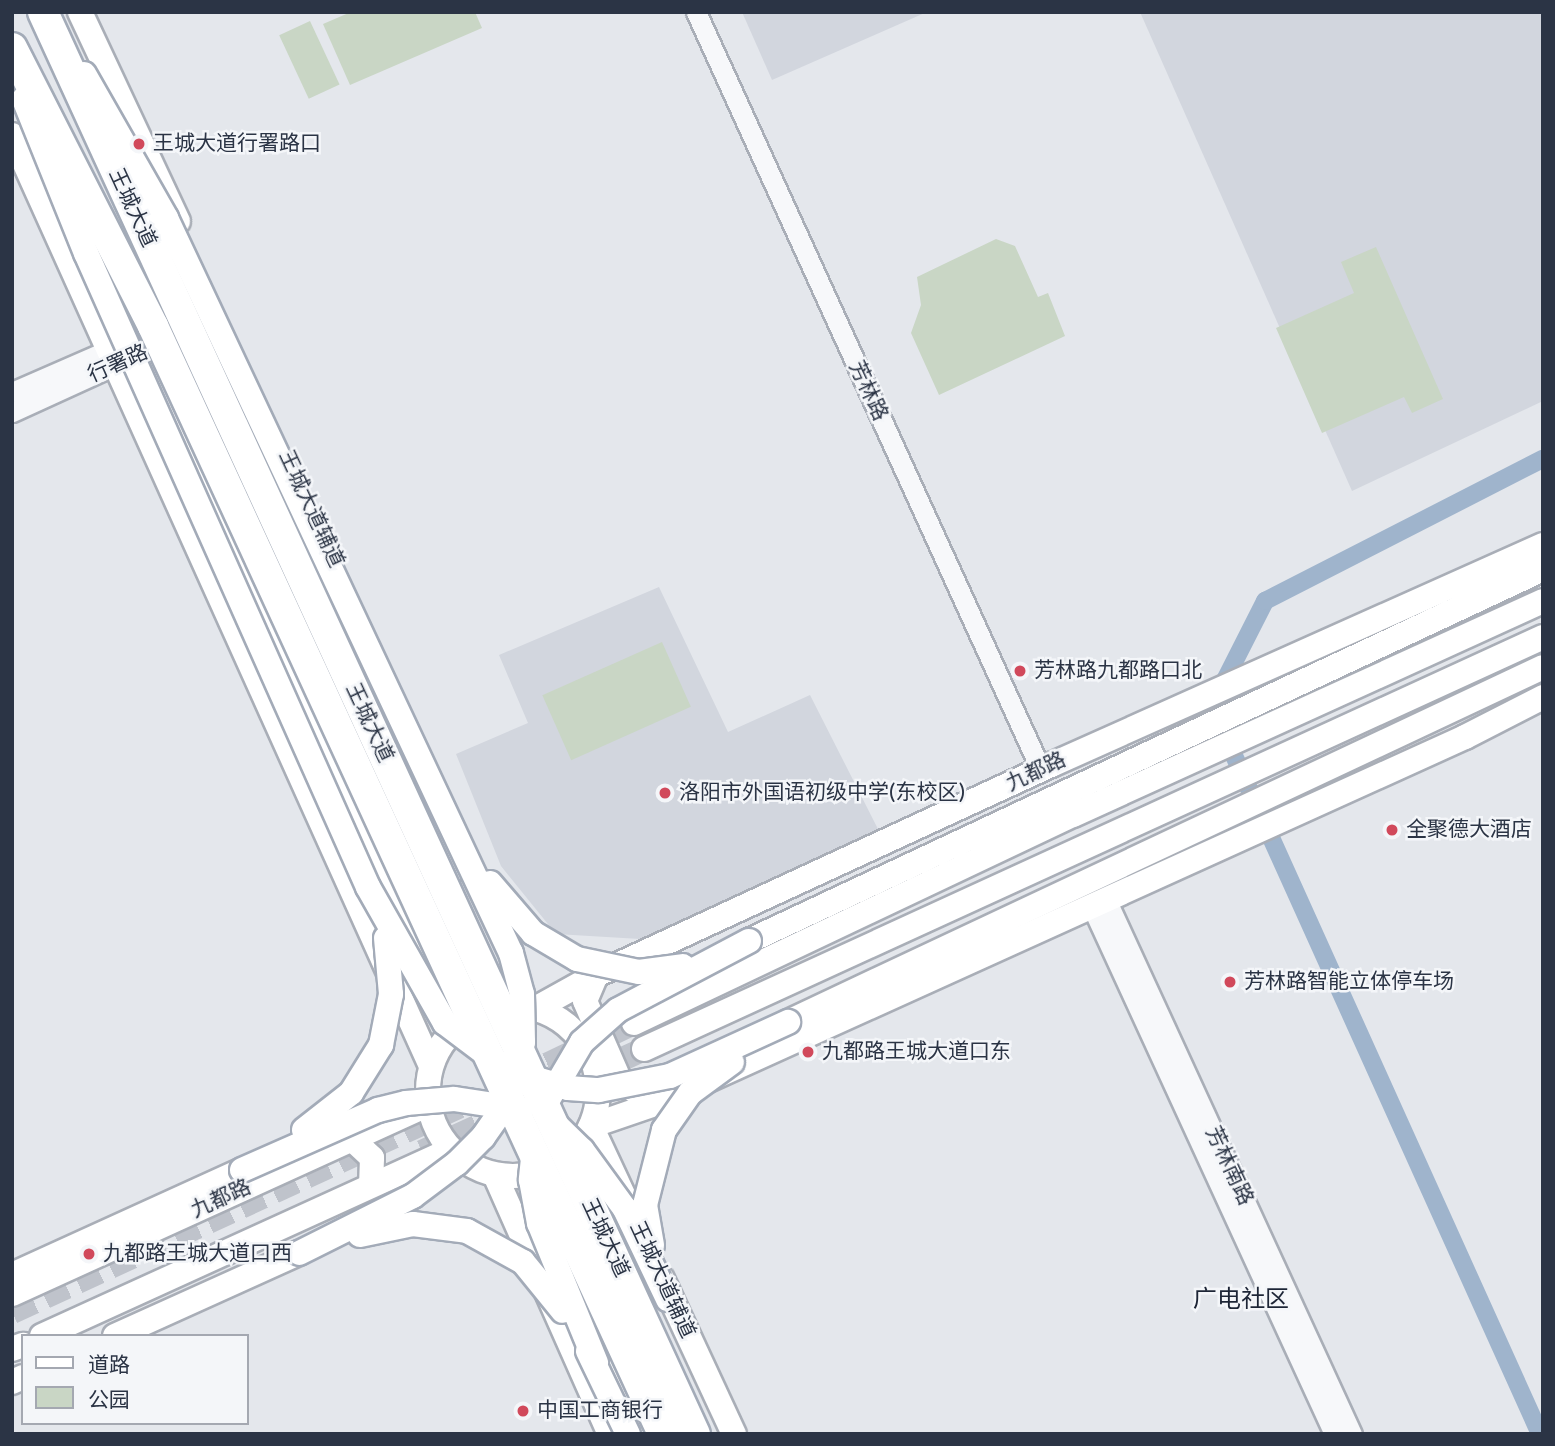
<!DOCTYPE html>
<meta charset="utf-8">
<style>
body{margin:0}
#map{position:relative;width:1555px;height:1446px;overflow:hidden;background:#e4e7ec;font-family:"Varela Round","Noto Sans SC",sans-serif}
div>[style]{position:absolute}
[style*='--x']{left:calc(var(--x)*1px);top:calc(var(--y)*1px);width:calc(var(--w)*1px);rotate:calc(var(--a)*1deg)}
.built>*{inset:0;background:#d2d6de}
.green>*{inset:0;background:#c9d6c5;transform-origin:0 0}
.canal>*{height:18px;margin:-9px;padding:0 9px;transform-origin:9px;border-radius:9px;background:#9fb4cc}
.major-tunnel>*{height:24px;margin-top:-12px;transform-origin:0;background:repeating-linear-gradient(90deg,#bfc3cb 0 24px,transparent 0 36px)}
.roads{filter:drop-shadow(2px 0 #a9aeb7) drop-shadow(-2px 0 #a9aeb7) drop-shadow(0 2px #a9aeb7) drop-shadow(0 -2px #a9aeb7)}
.minor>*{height:19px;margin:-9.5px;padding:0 9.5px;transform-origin:9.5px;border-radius:9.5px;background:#f7f8fa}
.major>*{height:24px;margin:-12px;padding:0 12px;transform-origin:12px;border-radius:12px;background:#fff}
.major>.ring{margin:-12px;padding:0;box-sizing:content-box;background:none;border:24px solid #fff;border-radius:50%}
.bridges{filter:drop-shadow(2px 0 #a3abb8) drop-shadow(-2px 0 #a3abb8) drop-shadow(0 2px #a3abb8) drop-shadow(0 -2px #a3abb8)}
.major-bridge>*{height:24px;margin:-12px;padding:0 12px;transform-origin:12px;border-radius:12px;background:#fff}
.highway-bridge>*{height:30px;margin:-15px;padding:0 15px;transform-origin:15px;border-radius:15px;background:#fff}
.dots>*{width:19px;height:19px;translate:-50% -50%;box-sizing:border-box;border:4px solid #f4f6f9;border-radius:50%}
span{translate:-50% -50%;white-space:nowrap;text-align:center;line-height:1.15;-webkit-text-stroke:5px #f4f6f9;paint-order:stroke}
.poi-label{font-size:21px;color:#2b3445}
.left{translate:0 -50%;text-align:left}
.street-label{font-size:21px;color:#2b3445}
.quarter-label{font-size:24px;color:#1d2536}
.frame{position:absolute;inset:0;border:14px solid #2b3445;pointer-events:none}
.legend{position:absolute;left:21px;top:1334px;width:228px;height:91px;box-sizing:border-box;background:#f4f6f9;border:2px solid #a4a8b1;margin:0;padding:9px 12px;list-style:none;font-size:21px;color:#2b3445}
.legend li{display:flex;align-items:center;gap:14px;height:35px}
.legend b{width:35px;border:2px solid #a4a8b1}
</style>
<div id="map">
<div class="built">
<i style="clip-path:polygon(742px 12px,927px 12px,772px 80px)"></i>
<i style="clip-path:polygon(1140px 12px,1543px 12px,1543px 401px,1352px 491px)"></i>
<i style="clip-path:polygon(659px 587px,728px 732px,810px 695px,880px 833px,640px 939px,556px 934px,501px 866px,456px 754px,528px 723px,499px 655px)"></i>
</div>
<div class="green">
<i style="clip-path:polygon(351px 12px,475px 12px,482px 28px,350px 85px,323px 24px)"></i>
<i style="left:310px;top:21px;width:70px;height:34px;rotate:65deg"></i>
<i style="clip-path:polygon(996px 239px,1015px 246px,1038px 297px,1048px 293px,1065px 336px,939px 395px,911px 333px,921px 305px,917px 277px)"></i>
<i style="clip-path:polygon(1376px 247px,1443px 399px,1412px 413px,1404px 397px,1322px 433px,1276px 328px,1354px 293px,1341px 262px)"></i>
<i style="left:662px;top:642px;width:71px;height:131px;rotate:66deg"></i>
</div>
<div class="canal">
<i style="--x:1540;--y:1434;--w:764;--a:-114.28"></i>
<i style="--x:1226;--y:738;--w:58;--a:-91"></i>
<i style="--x:1225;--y:680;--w:89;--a:-63.1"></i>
<i style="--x:1265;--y:601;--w:312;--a:-27.1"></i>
</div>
<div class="major-tunnel">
<i style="--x:515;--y:1080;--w:132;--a:-25.6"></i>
<i style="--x:555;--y:1090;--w:98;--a:-24.7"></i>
<i style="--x:422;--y:1152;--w:89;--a:-24.6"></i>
<i style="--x:12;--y:1312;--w:513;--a:-24.67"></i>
</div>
<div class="roads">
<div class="minor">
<i style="--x:696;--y:12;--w:833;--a:65.53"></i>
<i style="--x:12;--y:392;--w:197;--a:-23.6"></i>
<i style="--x:12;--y:412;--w:125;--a:-24.5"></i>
<i style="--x:1106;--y:899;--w:589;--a:65.31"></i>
<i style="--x:1091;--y:905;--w:582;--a:65.33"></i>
</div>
<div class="major">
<i style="--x:80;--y:12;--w:231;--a:64.9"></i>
<i style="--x:12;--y:135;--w:1021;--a:65.77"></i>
<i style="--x:121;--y:304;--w:776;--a:65.15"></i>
<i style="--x:225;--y:371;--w:167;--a:65.9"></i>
<i style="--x:438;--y:807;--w:66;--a:78.7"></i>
<i style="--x:749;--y:941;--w:877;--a:-25.1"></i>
<i style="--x:596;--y:975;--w:28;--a:113"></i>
<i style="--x:585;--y:1001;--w:87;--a:66.4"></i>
<i style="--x:620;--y:1081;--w:24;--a:33"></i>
<i class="ring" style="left:428px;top:1006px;width:146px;height:146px"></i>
<i style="--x:535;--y:1009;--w:70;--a:-29.1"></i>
<i style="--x:596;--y:975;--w:501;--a:-24.78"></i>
<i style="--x:1051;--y:765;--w:539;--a:-24.09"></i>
<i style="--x:788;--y:1022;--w:834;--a:-25.18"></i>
<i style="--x:634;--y:1023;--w:486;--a:-25.4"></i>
<i style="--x:1073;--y:815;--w:516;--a:-24.48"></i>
<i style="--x:644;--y:1049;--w:989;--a:-24.62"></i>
<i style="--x:591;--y:1126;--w:68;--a:-19"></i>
<i style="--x:655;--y:1104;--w:889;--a:-24.37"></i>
<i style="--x:1465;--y:737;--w:88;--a:-27.1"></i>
<i style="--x:591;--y:1126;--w:81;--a:65"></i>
<i style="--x:353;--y:1140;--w:26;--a:43"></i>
<i style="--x:372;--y:1158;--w:27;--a:92"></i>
<i style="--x:495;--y:1175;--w:283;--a:66.1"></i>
<i style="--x:568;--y:1265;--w:186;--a:65.2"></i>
<i style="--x:12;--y:1275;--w:253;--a:-24.5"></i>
<i style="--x:662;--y:1279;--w:171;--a:65.1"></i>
<i style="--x:12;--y:1294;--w:457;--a:-24.5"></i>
<i style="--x:42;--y:1336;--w:449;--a:-24.5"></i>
<i style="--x:115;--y:1336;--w:202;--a:-24.3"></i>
<i style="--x:12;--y:1349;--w:12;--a:-20"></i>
<i style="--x:12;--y:1382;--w:12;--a:-24"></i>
</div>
</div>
<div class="bridges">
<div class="major-bridge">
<i style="--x:84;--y:74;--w:166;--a:60.3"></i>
<i style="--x:166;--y:218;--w:812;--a:64.86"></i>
<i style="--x:511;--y:953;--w:42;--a:75"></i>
<i style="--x:522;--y:994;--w:48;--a:88.8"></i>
<i style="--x:523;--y:1042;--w:37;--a:101"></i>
<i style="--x:516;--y:1078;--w:31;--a:112"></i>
<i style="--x:504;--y:1107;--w:37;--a:125"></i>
<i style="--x:483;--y:1137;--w:37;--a:135"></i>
<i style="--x:457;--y:1163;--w:55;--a:143.1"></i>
<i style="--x:413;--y:1196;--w:127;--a:153.4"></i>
<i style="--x:24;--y:99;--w:166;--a:68.1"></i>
<i style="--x:86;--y:253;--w:694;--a:66.02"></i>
<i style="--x:368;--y:887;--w:156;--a:60.5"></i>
<i style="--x:445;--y:1023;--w:80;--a:36.9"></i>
<i style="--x:509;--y:1071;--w:61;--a:16.1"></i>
<i style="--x:568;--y:1088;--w:31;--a:4"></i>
<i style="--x:599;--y:1090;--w:72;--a:-11.2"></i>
<i style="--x:670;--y:1076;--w:130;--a:-24.6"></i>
<i style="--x:490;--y:883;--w:66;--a:49.3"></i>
<i style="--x:533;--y:933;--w:51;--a:30.6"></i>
<i style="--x:577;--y:959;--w:63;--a:11.8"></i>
<i style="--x:639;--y:972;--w:44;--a:-7.8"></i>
<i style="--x:549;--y:1098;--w:65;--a:-59.5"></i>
<i style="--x:582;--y:1042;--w:48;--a:-41.6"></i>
<i style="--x:618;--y:1010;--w:148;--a:-27.8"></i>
<i style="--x:556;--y:1125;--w:36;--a:44"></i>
<i style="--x:582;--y:1150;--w:73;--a:53.9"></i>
<i style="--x:625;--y:1209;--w:100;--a:64.5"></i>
<i style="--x:304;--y:1130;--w:60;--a:-38.2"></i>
<i style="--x:351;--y:1093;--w:57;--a:-58"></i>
<i style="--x:381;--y:1045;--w:52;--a:-78.9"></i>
<i style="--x:391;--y:994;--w:56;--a:-95.1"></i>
<i style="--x:534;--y:1149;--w:31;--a:96"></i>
<i style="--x:531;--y:1180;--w:44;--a:79.5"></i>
<i style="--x:539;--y:1223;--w:151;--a:67.8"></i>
<i style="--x:242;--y:1170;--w:149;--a:-23.8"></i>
<i style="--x:378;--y:1110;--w:29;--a:-14"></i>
<i style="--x:406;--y:1103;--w:48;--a:-4.8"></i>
<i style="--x:454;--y:1099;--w:67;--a:8.6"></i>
<i style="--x:360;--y:1235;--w:54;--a:-11.7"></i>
<i style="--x:413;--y:1224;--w:54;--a:7.4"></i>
<i style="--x:467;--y:1231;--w:64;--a:29"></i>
<i style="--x:523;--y:1262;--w:63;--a:50.8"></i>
<i style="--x:652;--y:1245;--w:41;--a:-99.9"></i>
<i style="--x:645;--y:1205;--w:77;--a:-75.8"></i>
<i style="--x:664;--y:1130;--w:45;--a:-54.9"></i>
<i style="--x:690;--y:1093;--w:52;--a:-36.4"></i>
<i style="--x:588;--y:1351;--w:92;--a:64.3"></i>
</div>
<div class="highway-bridge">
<i style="--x:43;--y:12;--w:1564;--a:65.37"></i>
<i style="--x:12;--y:48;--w:312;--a:63.1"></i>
<i style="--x:153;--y:326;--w:1220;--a:65.28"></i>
</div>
</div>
<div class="dots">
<i style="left:139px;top:144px;background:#d1495b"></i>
<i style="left:1020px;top:671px;background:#d1495b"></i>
<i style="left:665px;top:793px;background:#d1495b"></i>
<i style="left:1392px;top:830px;background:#d1495b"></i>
<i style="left:1230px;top:982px;background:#d1495b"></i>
<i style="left:808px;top:1052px;background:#d1495b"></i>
<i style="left:89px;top:1254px;background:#d1495b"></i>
<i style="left:523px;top:1411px;background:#d1495b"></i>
</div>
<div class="poi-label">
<span class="left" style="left:153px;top:144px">王城大道行署路口</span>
<span class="left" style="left:1034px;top:671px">芳林路九都路口北</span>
<span class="left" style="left:679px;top:793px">洛阳市外国语初级中学(东校区)</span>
<span class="left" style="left:1406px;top:830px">全聚德大酒店</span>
<span class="left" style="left:1244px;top:982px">芳林路智能立体停车场</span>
<span class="left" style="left:822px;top:1052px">九都路王城大道口东</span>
<span class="left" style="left:103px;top:1254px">九都路王城大道口西</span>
<span class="left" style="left:537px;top:1411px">中国工商银行</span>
</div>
<div class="street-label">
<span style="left:132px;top:208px;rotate:65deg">王城大道</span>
<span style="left:118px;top:364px;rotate:-24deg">行署路</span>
<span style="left:868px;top:391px;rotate:65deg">芳林路</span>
<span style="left:311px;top:509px;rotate:65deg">王城大道辅道</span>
<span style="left:369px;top:723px;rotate:65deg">王城大道</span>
<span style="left:1036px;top:772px;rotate:-25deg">九都路</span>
<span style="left:1229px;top:1166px;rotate:65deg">芳林南路</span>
<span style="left:221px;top:1199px;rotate:-24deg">九都路</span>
<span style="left:605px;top:1238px;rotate:65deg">王城大道</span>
<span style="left:662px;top:1280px;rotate:65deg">王城大道辅道</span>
</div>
<div class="quarter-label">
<span style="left:1241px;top:1300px">广电社区</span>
</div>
<div class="frame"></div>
<ul class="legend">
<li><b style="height:9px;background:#fff"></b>道路</li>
<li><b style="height:19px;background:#c9d6c5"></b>公园</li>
</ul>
</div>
